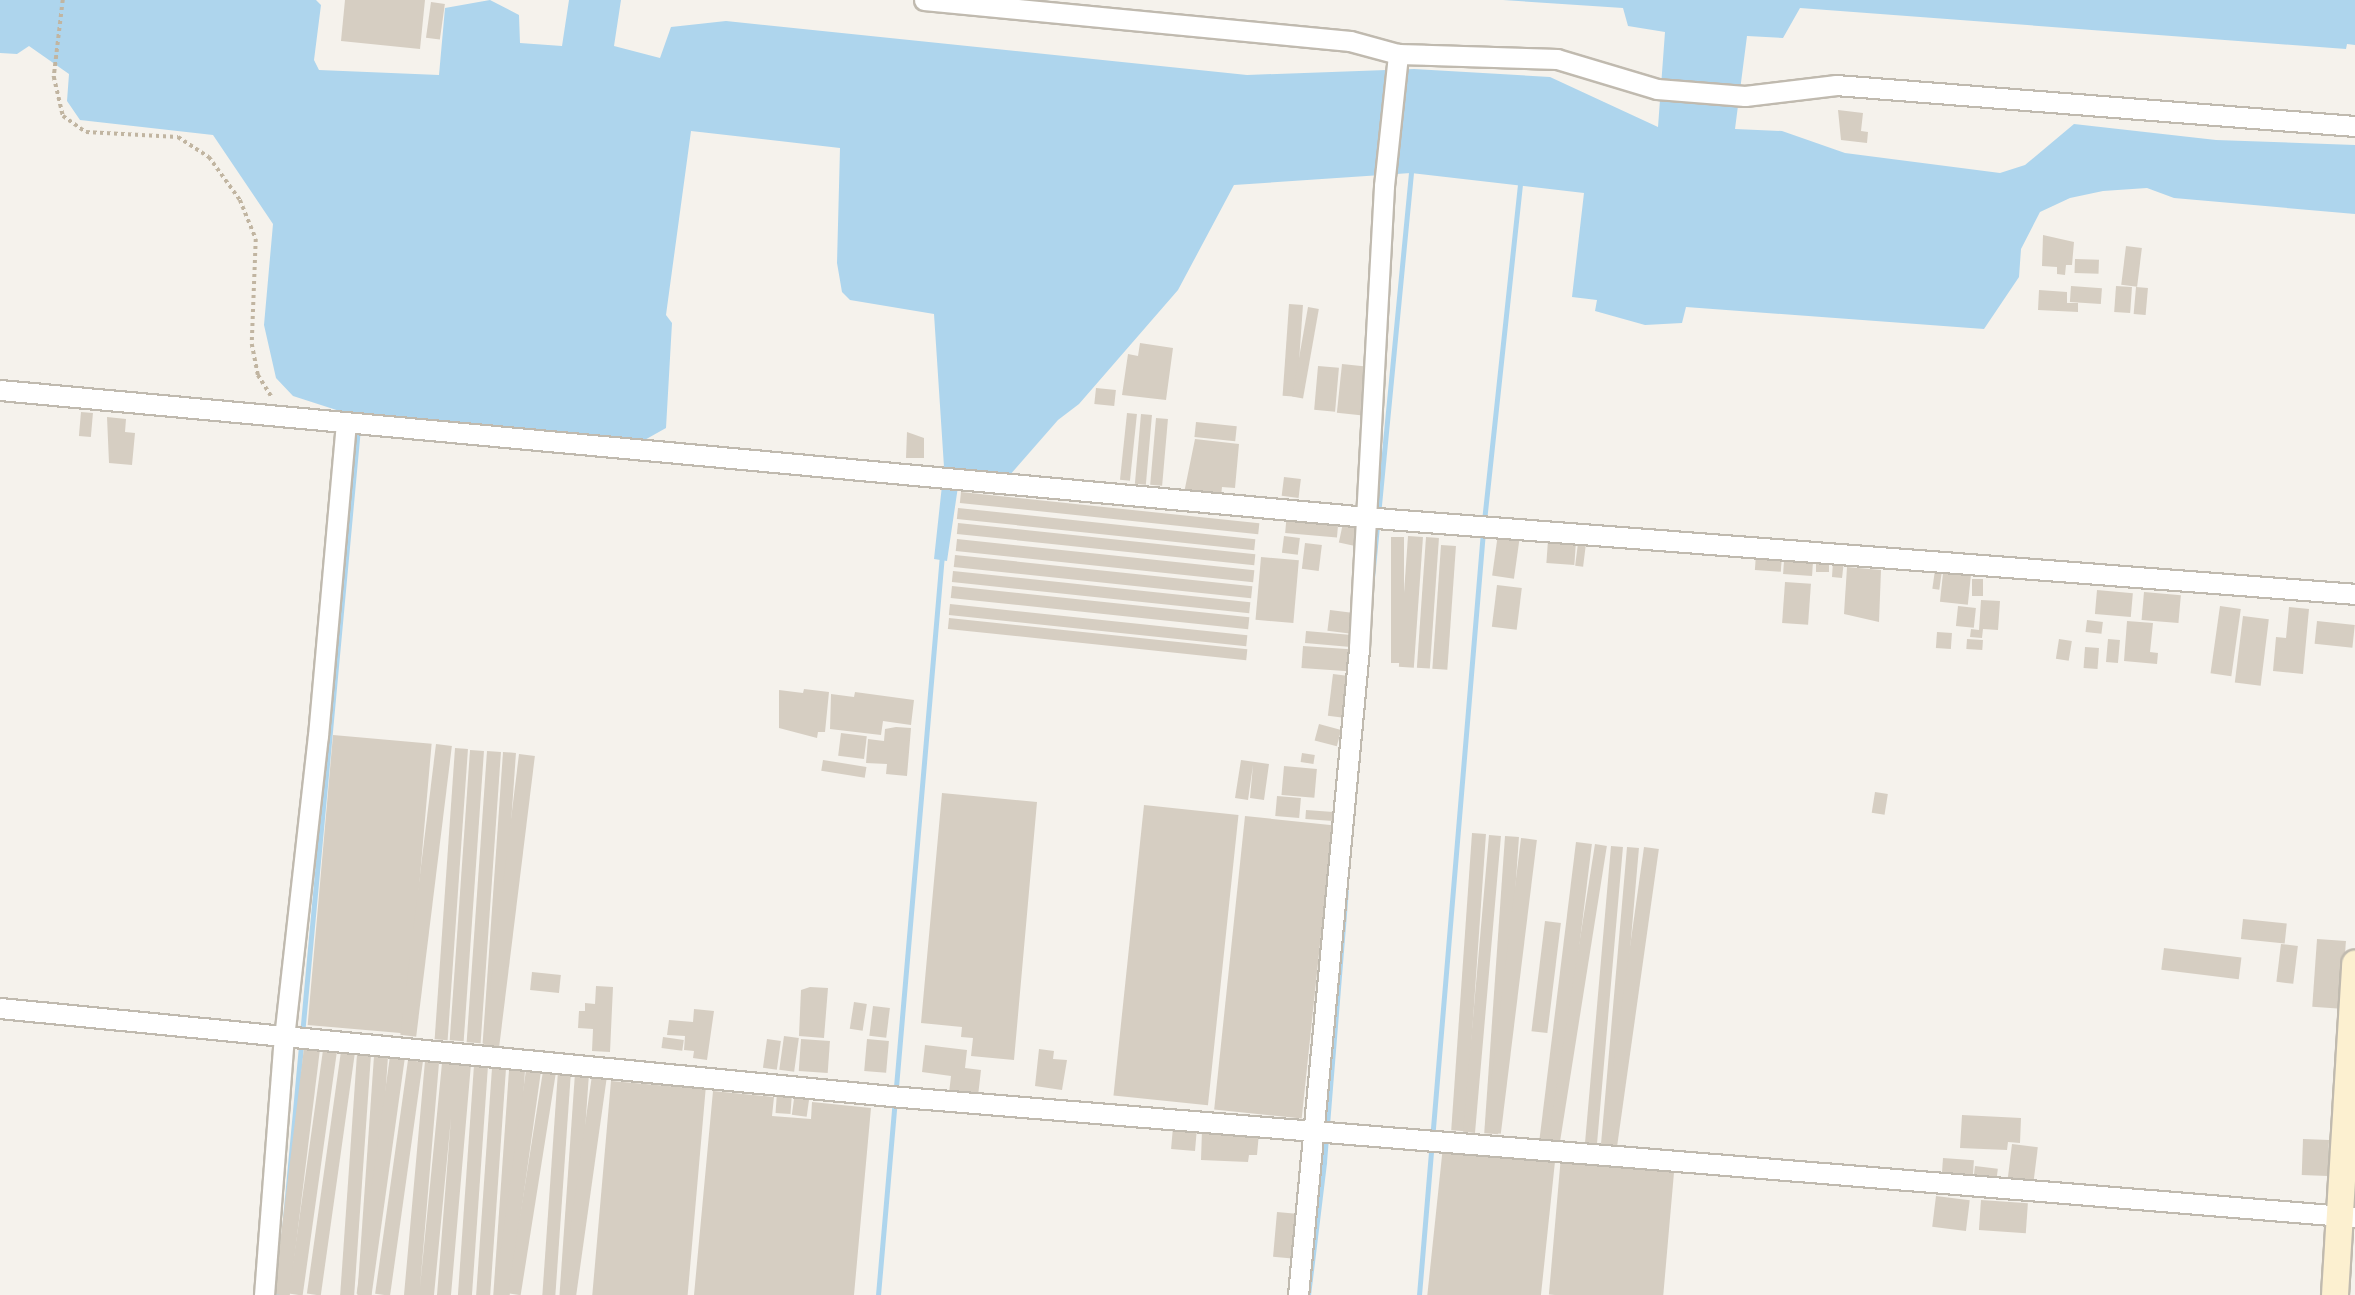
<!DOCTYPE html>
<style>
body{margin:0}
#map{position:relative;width:2355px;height:1295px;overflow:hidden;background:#f5f2ec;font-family:"Sofia Sans Condensed",sans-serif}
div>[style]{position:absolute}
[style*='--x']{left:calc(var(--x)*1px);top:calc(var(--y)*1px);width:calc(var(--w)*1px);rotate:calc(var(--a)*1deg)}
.water>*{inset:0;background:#aed5ed}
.stream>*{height:5px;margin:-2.5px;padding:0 2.5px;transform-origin:2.5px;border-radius:2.5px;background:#aed5ed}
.building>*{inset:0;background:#d6cec2;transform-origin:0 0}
.path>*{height:3.5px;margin-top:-1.75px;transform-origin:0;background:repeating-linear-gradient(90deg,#c1b5a1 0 3.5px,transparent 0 7px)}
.roads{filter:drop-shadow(2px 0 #c0baaf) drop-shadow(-2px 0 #c0baaf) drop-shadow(0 2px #c0baaf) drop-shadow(0 -2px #c0baaf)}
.street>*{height:19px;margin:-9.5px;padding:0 9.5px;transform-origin:9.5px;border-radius:9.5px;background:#fff}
.secondary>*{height:26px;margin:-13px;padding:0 13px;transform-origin:13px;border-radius:13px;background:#fcf0d0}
span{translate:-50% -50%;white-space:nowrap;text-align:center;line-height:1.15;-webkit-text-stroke:7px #fff;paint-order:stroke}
</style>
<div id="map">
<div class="water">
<i style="clip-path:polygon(0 0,316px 0,321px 5px,314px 60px,319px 70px,439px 75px,445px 8px,490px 0,519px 15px,520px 43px,562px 46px,569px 0,621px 0,614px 46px,660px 58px,671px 27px,726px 21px,1247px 75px,1414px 69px,1550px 77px,1658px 127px,1665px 32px,1628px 26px,1623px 8px,1503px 0,2355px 0,2355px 45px,2347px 44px,2346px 49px,1800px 8px,1783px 38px,1747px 36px,1735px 129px,1782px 131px,1845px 153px,2000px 173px,2025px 165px,2074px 124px,2216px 140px,2355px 145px,2355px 214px,2174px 198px,2147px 188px,2103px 191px,2070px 198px,2040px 212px,2021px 249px,2019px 277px,1984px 329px,1686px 307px,1682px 323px,1645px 325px,1595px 311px,1597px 300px,1572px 297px,1584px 193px,1411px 173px,1234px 185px,1178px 290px,1079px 404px,1058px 420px,1009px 476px,960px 473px,947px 561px,934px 559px,944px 467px,934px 314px,850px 300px,842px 292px,837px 263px,840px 148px,691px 131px,666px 315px,672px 323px,666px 428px,641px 442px,352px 415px,293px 396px,276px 378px,264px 325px,273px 224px,213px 135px,80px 120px,67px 101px,69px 74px,29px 46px,17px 54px,0 53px)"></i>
</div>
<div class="stream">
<i style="--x:1484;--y:521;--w:340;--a:-83.9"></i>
<i style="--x:1371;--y:588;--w:417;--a:-84.5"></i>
<i style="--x:278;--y:1295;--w:872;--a:-84.73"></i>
<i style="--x:878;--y:1295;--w:743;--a:-85.06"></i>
<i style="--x:1308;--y:1295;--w:134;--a:-83.1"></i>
<i style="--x:1324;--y:1162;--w:272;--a:-85.4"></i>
<i style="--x:1419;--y:1295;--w:767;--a:-85.21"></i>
</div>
<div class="building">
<i style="clip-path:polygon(345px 0,425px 0,420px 49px,341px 41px)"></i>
<i style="left:431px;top:2px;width:14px;height:36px;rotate:8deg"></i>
<i style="clip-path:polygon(1838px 110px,1863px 113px,1861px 131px,1868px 132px,1867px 143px,1841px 140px)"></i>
<i style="clip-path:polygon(2043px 235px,2074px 242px,2072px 265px,2066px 265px,2065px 275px,2057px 274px,2057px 267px,2042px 266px)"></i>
<i style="left:2126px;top:246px;width:16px;height:39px;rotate:7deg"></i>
<i style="left:2075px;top:259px;width:24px;height:14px;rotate:2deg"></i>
<i style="left:2071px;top:286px;width:31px;height:16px;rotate:4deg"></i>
<i style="left:2116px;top:286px;width:16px;height:26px;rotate:4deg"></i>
<i style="left:2136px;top:287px;width:12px;height:27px;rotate:5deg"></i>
<i style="clip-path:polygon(2039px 290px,2067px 292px,2067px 303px,2078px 303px,2078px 312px,2038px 310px)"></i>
<i style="left:1289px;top:304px;width:14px;height:92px;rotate:4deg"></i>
<i style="left:1308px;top:307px;width:11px;height:91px;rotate:10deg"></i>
<i style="clip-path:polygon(1140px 343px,1173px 348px,1166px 400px,1122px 395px,1128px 354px,1138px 356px)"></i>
<i style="left:1342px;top:364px;width:31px;height:49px;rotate:6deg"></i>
<i style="left:1318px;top:366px;width:21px;height:44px;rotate:5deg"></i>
<i style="left:1096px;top:388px;width:20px;height:16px;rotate:6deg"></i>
<i style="left:81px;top:412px;width:12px;height:24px;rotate:5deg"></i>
<i style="left:1127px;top:413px;width:10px;height:67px;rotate:6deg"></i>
<i style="left:1141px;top:414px;width:11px;height:70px;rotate:5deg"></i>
<i style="clip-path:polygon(107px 417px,126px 419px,125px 432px,135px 433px,132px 465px,109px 463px)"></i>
<i style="left:1156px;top:418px;width:12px;height:67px;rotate:5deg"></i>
<i style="left:1196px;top:422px;width:41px;height:15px;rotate:6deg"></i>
<i style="clip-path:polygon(907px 432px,924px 438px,924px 458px,906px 458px)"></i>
<i style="clip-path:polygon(1195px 439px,1239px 444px,1235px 488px,1222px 487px,1221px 497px,1184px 493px)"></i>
<i style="left:1284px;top:477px;width:17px;height:19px;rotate:7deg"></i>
<i style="left:961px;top:492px;width:300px;height:11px;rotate:6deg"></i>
<i style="left:958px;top:508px;width:299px;height:11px;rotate:6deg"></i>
<i style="left:1287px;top:512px;width:52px;height:21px;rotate:5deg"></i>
<i style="left:958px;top:523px;width:299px;height:11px;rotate:6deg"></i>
<i style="left:1343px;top:523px;width:19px;height:20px;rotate:12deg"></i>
<i style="left:1498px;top:534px;width:22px;height:42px;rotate:8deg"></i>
<i style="left:1284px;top:536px;width:16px;height:17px;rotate:7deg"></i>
<i style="left:1408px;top:536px;width:15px;height:131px;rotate:4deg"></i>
<i style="left:1391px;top:537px;width:13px;height:126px"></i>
<i style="left:1426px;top:537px;width:13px;height:131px;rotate:4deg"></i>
<i style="left:957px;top:539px;width:299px;height:12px;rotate:6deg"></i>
<i style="left:1548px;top:540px;width:28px;height:23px;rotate:4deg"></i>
<i style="left:1305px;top:543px;width:17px;height:26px;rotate:7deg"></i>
<i style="left:1578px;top:543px;width:8px;height:23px;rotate:7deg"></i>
<i style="left:1441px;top:545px;width:15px;height:124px;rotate:4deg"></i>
<i style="left:1756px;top:554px;width:26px;height:16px;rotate:4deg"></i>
<i style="left:955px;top:555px;width:299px;height:12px;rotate:6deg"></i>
<i style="left:1261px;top:557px;width:38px;height:63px;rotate:5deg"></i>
<i style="left:1816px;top:559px;width:13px;height:13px"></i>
<i style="left:1784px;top:561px;width:29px;height:13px;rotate:4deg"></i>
<i style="clip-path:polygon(1833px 561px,1844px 561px,1842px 578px,1832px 577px)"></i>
<i style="clip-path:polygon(1847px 567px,1881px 570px,1879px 622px,1844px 614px)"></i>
<i style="left:1935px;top:570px;width:7px;height:19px;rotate:8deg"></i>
<i style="left:953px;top:571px;width:299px;height:11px;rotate:6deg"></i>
<i style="left:1943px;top:573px;width:28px;height:29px;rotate:6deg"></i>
<i style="left:1972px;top:579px;width:11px;height:17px"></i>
<i style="left:1785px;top:582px;width:26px;height:41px;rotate:4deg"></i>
<i style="left:1497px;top:585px;width:25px;height:42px;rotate:7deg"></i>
<i style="left:952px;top:586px;width:299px;height:12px;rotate:6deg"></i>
<i style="left:2097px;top:590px;width:36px;height:24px;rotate:5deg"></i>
<i style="left:2144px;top:592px;width:37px;height:28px;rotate:5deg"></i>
<i style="clip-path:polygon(1981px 600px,2000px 601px,1998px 630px,1983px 629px,1982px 638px,1970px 637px,1971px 629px,1979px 630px)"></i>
<i style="left:950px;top:604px;width:299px;height:11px;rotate:6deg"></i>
<i style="left:1958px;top:606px;width:18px;height:20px;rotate:6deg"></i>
<i style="left:2220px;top:606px;width:21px;height:68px;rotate:8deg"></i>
<i style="clip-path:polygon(2289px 607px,2309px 609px,2303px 674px,2273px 671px,2276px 637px,2286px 638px)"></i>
<i style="left:1330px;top:610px;width:26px;height:21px;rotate:7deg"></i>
<i style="left:2243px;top:616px;width:26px;height:67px;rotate:7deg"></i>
<i style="left:949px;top:618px;width:300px;height:11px;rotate:6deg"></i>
<i style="left:2087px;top:620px;width:16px;height:12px;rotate:7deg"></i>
<i style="clip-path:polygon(2127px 621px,2153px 623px,2150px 652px,2158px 653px,2157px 664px,2124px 661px)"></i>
<i style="left:2317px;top:621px;width:38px;height:23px;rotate:6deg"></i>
<i style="left:1306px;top:631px;width:46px;height:12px;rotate:5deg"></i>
<i style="left:1937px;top:632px;width:15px;height:16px;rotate:4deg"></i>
<i style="left:1967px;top:639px;width:16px;height:10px;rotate:4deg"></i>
<i style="left:2059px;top:639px;width:13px;height:20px;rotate:9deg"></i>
<i style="left:2108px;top:639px;width:12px;height:23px;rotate:5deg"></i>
<i style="left:1303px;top:646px;width:47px;height:22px;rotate:4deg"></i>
<i style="left:2085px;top:647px;width:14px;height:21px;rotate:4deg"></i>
<i style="left:1333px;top:674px;width:16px;height:42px;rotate:7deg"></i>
<i style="clip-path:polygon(804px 689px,829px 692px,825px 732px,818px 732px,817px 738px,779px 728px,779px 690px,803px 693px)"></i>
<i style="clip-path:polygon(855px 692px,914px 700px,911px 725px,883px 721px,881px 735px,830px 729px,831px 694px,854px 697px)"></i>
<i style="left:1319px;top:724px;width:23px;height:17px;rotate:15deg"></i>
<i style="clip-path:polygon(896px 727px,911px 728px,907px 776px,886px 774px,887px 764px,866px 763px,868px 739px,884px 741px,885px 729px)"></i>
<i style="left:841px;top:733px;width:26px;height:23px;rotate:7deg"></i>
<i style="left:333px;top:735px;width:99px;height:291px;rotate:5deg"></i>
<i style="left:436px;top:744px;width:16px;height:293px;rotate:7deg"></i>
<i style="left:455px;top:748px;width:13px;height:292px;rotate:4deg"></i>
<i style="left:470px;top:750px;width:14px;height:291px;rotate:4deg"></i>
<i style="left:487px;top:751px;width:14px;height:292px;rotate:4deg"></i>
<i style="left:503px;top:752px;width:13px;height:292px;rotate:4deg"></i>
<i style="left:1302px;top:753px;width:13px;height:9px;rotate:9deg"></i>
<i style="left:519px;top:754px;width:16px;height:293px;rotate:7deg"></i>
<i style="left:823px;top:760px;width:44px;height:11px;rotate:9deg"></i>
<i style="clip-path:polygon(1241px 760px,1269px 764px,1264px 800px,1250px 798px,1253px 765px,1248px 800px,1235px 798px)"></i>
<i style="left:1284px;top:766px;width:33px;height:29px;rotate:5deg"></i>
<i style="left:1875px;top:792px;width:13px;height:21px;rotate:9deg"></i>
<i style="clip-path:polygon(942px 793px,1037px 802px,1014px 1060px,971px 1056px,973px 1038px,961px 1037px,962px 1027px,921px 1023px)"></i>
<i style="left:1277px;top:796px;width:24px;height:20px;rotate:5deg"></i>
<i style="left:1144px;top:805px;width:95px;height:292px;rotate:6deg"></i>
<i style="left:1306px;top:810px;width:31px;height:9px;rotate:4deg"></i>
<i style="left:1245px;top:816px;width:88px;height:295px;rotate:6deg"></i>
<i style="left:1472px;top:833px;width:14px;height:298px;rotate:4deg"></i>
<i style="left:1489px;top:835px;width:12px;height:298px;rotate:5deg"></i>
<i style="left:1505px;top:836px;width:14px;height:298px;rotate:4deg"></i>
<i style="left:1521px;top:838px;width:16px;height:296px;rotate:7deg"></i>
<i style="left:1576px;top:842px;width:16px;height:299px;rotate:7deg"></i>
<i style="left:1595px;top:844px;width:12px;height:301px;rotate:9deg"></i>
<i style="left:1611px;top:846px;width:12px;height:299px;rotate:5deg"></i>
<i style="left:1627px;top:847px;width:12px;height:300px;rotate:5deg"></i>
<i style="left:1644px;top:847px;width:15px;height:302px;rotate:8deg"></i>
<i style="left:2243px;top:919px;width:44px;height:20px;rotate:6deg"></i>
<i style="left:1545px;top:921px;width:16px;height:111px;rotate:7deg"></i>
<i style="left:2317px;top:939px;width:29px;height:68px;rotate:4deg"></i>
<i style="left:2281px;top:944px;width:17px;height:38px;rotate:7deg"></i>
<i style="left:2164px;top:948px;width:78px;height:22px;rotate:7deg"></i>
<i style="left:532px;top:972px;width:29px;height:18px;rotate:6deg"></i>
<i style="clip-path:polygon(596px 986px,613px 987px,610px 1052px,592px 1051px,593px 1029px,578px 1028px,579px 1011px,585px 1011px,585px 1003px,595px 1004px)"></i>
<i style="clip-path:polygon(810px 987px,828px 988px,824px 1038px,799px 1036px,801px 990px)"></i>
<i style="left:854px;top:1002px;width:13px;height:27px;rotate:9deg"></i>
<i style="left:873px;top:1006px;width:17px;height:30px;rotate:7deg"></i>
<i style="clip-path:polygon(694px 1009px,714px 1011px,707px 1060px,693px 1058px,694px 1051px,684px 1050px,685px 1036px,667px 1035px,669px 1020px,693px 1022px)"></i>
<i style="left:784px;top:1036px;width:15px;height:34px;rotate:8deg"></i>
<i style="left:663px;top:1037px;width:21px;height:11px;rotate:8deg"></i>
<i style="left:767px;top:1039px;width:14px;height:29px;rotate:8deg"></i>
<i style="left:801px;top:1039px;width:29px;height:32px;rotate:4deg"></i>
<i style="left:867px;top:1039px;width:22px;height:32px;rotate:5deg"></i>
<i style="clip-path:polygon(925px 1045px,967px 1050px,965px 1068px,981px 1070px,978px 1096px,949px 1093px,951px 1076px,922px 1072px)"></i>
<i style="left:304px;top:1048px;width:16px;height:248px;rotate:7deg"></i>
<i style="clip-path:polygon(1039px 1049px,1054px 1051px,1053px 1059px,1067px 1060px,1062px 1090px,1035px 1086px)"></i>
<i style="left:323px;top:1050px;width:14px;height:246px;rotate:8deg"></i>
<i style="left:341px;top:1051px;width:14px;height:245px;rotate:8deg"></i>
<i style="left:357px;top:1054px;width:14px;height:242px;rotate:4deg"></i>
<i style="left:374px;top:1056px;width:14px;height:240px;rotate:4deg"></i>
<i style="left:390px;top:1056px;width:15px;height:240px;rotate:8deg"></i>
<i style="left:408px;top:1060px;width:15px;height:236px;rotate:8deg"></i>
<i style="clip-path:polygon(425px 1061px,439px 1063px,420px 1287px,442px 1063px,471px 1064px,451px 1295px,437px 1295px,451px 1118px,434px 1295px,404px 1295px)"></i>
<i style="left:474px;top:1065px;width:14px;height:231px;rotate:4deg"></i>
<i style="left:492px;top:1068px;width:14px;height:228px;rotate:4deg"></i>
<i style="left:509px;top:1070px;width:16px;height:226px;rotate:4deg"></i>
<i style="left:526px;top:1070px;width:15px;height:226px;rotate:8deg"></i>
<i style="left:543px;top:1071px;width:13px;height:225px;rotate:9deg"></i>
<i style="left:558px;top:1071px;width:13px;height:225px;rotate:4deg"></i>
<i style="left:575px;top:1073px;width:14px;height:223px;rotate:4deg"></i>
<i style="left:592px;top:1075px;width:15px;height:221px;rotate:8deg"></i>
<i style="left:611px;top:1081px;width:95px;height:215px;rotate:5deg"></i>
<i style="clip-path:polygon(713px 1091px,774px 1097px,772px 1116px,811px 1119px,812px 1102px,871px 1108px,854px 1295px,694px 1295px)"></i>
<i style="left:777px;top:1092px;width:15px;height:21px;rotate:4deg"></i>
<i style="left:795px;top:1092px;width:15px;height:23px;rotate:8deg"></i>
<i style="clip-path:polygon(1962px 1115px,2021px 1118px,2020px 1143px,2008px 1142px,2007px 1150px,1960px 1148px)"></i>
<i style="left:1173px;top:1127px;width:24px;height:22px;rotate:5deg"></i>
<i style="clip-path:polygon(1202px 1130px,1259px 1133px,1257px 1155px,1249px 1155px,1248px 1162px,1201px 1160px)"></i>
<i style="left:2303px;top:1139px;width:26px;height:36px;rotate:2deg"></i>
<i style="left:2012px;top:1144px;width:26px;height:34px;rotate:7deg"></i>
<i style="left:1443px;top:1146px;width:113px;height:150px;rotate:6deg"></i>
<i style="left:1561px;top:1156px;width:114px;height:139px;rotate:5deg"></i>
<i style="left:1943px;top:1158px;width:31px;height:22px;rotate:4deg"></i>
<i style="left:1975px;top:1166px;width:23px;height:14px;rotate:7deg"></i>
<i style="left:1936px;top:1196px;width:34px;height:31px;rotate:7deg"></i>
<i style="left:1981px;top:1200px;width:47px;height:30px;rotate:4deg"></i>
<i style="left:1277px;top:1212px;width:22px;height:45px;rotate:5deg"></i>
</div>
<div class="path">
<i style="--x:63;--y:0;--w:78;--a:96.7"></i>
<i style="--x:54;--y:77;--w:40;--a:77"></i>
<i style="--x:63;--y:116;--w:28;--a:35"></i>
<i style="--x:86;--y:132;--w:92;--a:3.1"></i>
<i style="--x:178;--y:137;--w:37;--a:33"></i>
<i style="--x:209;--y:157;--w:53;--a:54.2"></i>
<i style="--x:240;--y:200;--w:42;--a:67.7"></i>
<i style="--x:256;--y:239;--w:105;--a:92.2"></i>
<i style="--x:252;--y:344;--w:32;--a:79"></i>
<i style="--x:258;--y:375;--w:25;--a:58"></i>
</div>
<div class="roads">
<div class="street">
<i style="--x:924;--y:0;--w:428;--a:5.5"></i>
<i style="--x:1350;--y:41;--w:50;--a:15.2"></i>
<i style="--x:1398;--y:54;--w:159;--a:1.8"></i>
<i style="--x:1557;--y:59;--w:104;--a:16.7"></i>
<i style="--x:1657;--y:89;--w:88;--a:4.5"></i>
<i style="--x:1745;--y:96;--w:92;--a:-6.9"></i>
<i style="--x:1836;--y:85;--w:521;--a:4.52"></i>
<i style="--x:0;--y:390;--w:1394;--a:5.31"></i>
<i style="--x:1388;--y:519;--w:970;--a:4.43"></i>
<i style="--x:0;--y:1008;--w:906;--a:5.64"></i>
<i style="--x:902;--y:1097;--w:1458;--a:4.72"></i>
<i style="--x:264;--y:1295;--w:258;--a:-85.6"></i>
<i style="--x:284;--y:1038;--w:304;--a:-83.6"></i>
<i style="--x:318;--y:736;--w:313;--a:-84.9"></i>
<i style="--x:1298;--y:1295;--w:650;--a:-84.61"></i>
<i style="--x:1359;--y:648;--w:463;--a:-86.9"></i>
<i style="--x:1384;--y:186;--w:133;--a:-83.9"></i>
</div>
<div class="secondary">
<i style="--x:2335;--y:1295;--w:332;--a:-86.5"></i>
</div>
</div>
</div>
